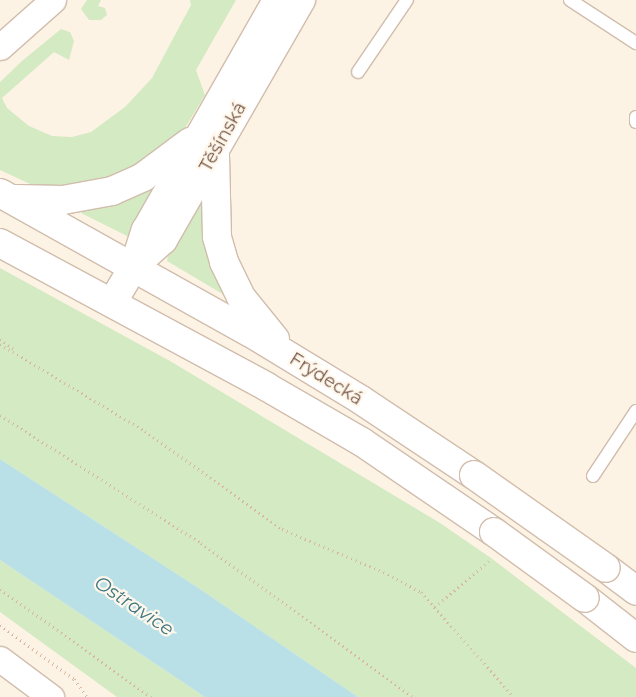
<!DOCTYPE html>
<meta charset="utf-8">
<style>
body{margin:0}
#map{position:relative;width:636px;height:697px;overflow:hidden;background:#fdf3e4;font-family:Montserrat,sans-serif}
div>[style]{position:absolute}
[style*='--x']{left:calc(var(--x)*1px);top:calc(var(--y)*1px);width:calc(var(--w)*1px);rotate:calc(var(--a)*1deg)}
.green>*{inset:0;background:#d3eac3}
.water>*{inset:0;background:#b9e0e6}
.path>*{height:3px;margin-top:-1.5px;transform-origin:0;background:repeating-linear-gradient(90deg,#d7b59f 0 1px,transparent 0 5px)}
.roads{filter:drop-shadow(1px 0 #d0bdad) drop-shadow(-1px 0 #d0bdad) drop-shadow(0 1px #d0bdad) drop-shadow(0 -1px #d0bdad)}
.lane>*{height:12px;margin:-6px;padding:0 6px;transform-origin:6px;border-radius:6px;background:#fff}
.street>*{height:25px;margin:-12.5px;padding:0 12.5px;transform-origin:12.5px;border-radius:12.5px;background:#fff}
.secondary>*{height:28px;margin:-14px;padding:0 14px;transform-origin:14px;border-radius:14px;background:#fff}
.bridges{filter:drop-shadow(1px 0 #d3bdab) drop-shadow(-1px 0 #d3bdab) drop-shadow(0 1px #d3bdab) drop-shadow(0 -1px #d3bdab)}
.secondary-bridge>*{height:28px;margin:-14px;padding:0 14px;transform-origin:14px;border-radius:14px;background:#fff}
span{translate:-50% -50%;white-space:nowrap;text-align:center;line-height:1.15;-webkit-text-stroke:4.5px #fff7eb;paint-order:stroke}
.street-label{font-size:18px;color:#765949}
.water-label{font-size:19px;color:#3f7783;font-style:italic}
</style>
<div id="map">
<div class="green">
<i style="clip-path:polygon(87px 0,101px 0,98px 6px,105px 8px,107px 15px,101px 20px,89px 20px,81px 9px)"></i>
<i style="clip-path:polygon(190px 0,236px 0,196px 70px,205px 95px,179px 138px,139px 170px,102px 183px,41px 189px,0 170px,0 82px,22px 61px,61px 29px,70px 32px,74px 41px,69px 60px,54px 52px,2px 98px,7px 108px,29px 126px,52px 136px,72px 137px,91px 132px,125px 107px,152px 78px,191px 5px)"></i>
<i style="clip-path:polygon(160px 180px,129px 237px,81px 213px,82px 209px)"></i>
<i style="clip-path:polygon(204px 195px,226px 296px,167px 261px,168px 254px)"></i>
<i style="clip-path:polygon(0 268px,170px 361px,440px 523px,491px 558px,636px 668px,636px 697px,358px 697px,197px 587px,0 459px)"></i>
<i style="clip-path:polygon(0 560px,39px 586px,205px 697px,117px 697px,0 612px)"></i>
</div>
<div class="water">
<i style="clip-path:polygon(0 459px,197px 587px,358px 697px,205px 697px,0 560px)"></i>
</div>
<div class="path">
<i style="--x:0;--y:339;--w:16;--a:35"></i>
<i style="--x:0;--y:344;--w:169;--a:31"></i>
<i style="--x:145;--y:431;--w:168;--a:35.6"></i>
<i style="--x:282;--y:529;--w:115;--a:23"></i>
<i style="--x:388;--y:574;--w:38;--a:29"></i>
<i style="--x:421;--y:592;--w:140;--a:48.5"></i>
<i style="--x:0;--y:415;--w:238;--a:32.5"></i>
<i style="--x:201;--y:543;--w:262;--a:36"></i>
<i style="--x:0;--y:589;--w:186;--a:35.6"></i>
<i style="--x:435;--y:607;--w:74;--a:-40.6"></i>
<i style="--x:0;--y:625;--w:92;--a:36.1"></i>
<i style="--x:74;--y:679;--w:22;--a:54"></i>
</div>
<div class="roads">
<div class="lane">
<i style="--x:570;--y:0;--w:79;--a:33.1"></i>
<i style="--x:358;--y:72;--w:87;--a:-55.8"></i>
<i style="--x:636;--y:117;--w:5;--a:90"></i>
<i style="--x:593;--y:476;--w:78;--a:-56.5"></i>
</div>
<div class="street">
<i style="--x:0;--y:47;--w:71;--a:-41.6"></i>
<i style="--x:0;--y:659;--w:64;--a:36.7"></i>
</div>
<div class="secondary">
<i style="--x:215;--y:155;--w:82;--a:88.6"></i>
<i style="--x:217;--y:237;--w:26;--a:74"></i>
<i style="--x:224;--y:262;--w:39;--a:64"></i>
<i style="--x:241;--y:297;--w:54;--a:51"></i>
<i style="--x:0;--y:193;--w:287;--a:29.2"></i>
<i style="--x:251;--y:333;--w:129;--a:31.3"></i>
<i style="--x:361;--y:400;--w:136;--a:33.6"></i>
<i style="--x:16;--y:199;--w:47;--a:1.2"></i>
<i style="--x:63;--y:200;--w:50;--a:-10.4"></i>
<i style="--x:112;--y:191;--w:34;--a:-24"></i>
<i style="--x:143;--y:177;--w:59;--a:-36.7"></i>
<i style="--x:0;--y:243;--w:303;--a:28.3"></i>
<i style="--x:267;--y:387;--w:110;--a:30.1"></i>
<i style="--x:362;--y:442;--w:160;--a:34.3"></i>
<i style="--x:135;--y:265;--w:38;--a:-42"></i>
<i style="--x:163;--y:240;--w:277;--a:-60.1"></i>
<i style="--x:112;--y:303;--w:43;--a:-59.3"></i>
<i style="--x:134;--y:266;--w:38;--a:-72"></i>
<i style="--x:146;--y:230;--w:265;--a:-60.3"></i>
<i style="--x:606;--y:568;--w:38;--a:37"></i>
<i style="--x:585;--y:598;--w:65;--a:38.1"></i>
</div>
</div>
<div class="bridges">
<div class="secondary-bridge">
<i style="--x:474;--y:475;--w:161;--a:35.2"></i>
<i style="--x:494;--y:532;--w:112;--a:36"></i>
</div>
</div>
<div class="street-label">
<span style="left:223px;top:137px;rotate:-61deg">Těšínská</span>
<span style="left:326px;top:379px;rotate:32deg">Frýdecká</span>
</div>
<div class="water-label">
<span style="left:134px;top:606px;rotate:34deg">Ostravice</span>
</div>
</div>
